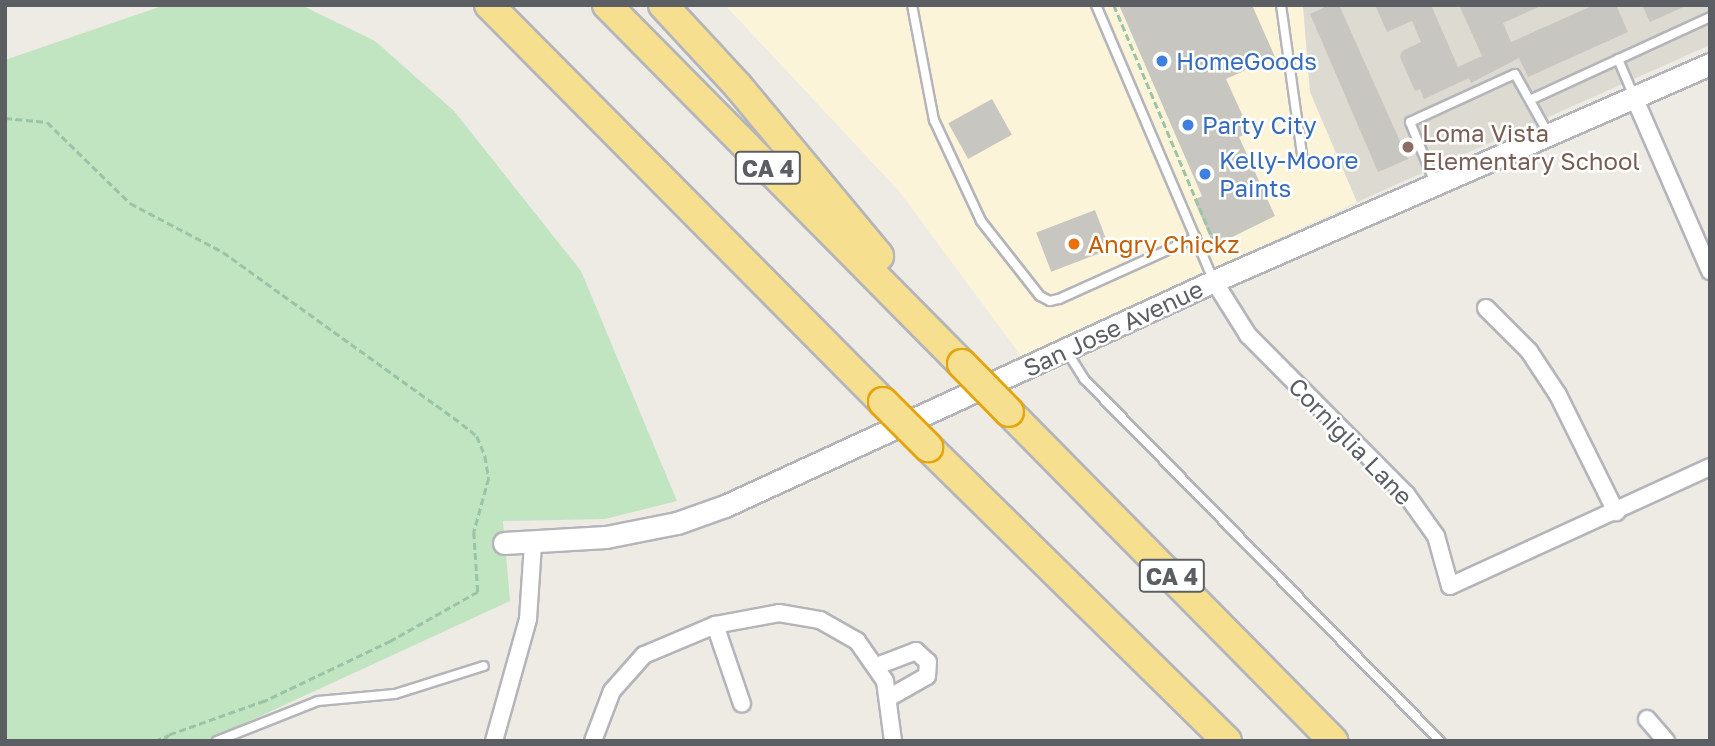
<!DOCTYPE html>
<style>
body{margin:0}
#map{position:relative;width:1715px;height:746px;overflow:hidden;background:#edebe3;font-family:"Golos Text",sans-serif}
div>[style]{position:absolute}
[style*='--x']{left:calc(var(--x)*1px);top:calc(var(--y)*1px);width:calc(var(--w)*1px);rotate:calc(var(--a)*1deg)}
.commercial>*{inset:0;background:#fcf4d9}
.education>*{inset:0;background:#dddad1}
.green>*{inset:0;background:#c1e4c1}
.building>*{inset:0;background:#c8c6c0;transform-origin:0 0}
.path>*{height:2.5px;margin-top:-1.25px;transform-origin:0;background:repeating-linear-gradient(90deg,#9ac4a7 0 7px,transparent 0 10.5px)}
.roads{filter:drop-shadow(2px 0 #b4b5ba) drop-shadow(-2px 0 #b4b5ba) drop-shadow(0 2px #b4b5ba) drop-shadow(0 -2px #b4b5ba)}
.lane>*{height:8px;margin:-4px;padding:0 4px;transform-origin:4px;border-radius:4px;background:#fff}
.street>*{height:16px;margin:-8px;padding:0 8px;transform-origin:8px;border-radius:8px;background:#fff}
.secondary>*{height:21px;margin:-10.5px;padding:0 10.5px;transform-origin:10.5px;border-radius:10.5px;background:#fff}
.highway>*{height:28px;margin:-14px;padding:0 14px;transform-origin:14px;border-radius:14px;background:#f7df90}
.bridges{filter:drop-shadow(2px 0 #e5a40b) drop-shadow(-2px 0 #e5a40b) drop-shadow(0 2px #e5a40b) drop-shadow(0 -2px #e5a40b)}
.highway-bridge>*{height:28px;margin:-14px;padding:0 14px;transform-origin:14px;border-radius:14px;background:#f7df90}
.dots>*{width:19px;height:19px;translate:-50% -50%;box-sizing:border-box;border:4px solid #fff;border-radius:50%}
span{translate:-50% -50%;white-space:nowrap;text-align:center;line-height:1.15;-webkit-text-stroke:5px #fff;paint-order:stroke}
.shield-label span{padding:2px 5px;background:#fff;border:2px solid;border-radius:5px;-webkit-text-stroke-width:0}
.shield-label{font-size:23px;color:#5b5f63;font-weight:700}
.shop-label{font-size:24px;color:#366cbe}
.left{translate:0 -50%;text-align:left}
.education-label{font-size:24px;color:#785e54}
.food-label{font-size:24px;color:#c56008}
.street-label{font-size:24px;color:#5b5f63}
.frame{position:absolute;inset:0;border:7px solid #5b5f63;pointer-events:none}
</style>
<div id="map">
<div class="commercial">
<i style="clip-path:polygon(725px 5px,1303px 5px,1310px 92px,1357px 202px,1022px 357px,898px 190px)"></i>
</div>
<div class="education">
<i style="clip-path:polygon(1303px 5px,1710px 5px,1710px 45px,1357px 202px,1310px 92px)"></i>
</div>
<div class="green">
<i style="clip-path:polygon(165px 5px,301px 5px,375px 41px,454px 111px,581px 271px,677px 501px,605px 519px,503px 521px,510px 601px,206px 741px,5px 741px,5px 60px)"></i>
</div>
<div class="building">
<i style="clip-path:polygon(1119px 5px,1252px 5px,1275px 57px,1226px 79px,1250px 132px,1239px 137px,1275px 216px,1214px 246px,1194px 200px,1202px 196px)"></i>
<i style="clip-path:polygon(1329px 5px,1339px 5px,1408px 159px,1378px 172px,1310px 14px)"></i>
<i style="clip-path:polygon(1375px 5px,1431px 5px,1458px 67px,1482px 56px,1459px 5px,1543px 5px,1503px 23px,1511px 42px,1594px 5px,1616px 5px,1628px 32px,1528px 77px,1519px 58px,1471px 83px,1469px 78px,1424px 99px,1420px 89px,1415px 91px,1400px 57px,1402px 51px,1421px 42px,1412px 21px,1387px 32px)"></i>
<i style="clip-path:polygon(1642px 5px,1688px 5px,1650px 22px)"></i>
<i style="left:992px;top:99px;width:41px;height:50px;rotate:61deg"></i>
<i style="left:1095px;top:210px;width:42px;height:63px;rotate:69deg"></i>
</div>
<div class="path">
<i style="--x:1114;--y:5;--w:265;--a:67.1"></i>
<i style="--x:5;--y:118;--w:42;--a:5.4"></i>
<i style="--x:47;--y:122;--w:116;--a:44.3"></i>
<i style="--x:130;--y:203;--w:105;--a:27.8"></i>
<i style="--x:223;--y:252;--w:294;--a:35.7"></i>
<i style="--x:462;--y:424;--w:19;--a:39"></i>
<i style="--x:477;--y:436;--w:22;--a:68"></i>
<i style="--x:485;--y:456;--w:22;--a:80"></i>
<i style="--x:489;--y:478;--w:56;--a:105.5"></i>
<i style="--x:474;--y:532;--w:60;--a:86.2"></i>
<i style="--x:478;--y:592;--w:100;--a:150.6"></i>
<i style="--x:391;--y:641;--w:140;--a:154.5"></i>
<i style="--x:265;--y:701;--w:102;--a:160.5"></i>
<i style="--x:155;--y:741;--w:15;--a:-23"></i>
<i style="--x:169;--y:735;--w:8;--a:135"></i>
</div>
<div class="roads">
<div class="lane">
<i style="--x:912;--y:5;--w:117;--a:79.2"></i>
<i style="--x:934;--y:120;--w:111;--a:65"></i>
<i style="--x:981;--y:221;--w:95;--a:51.8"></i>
<i style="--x:1040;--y:296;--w:11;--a:27"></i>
<i style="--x:1050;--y:301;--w:9;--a:-13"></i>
<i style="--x:1059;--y:299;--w:150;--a:-24.3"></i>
<i style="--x:1096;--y:5;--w:300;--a:66.9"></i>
<i style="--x:1281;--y:5;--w:158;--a:82"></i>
<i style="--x:1618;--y:59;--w:39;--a:67"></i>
<i style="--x:1532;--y:99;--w:196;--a:-24.7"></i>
<i style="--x:1435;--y:183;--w:66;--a:-112.3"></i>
<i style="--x:1410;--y:122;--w:115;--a:-24.6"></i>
<i style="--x:1515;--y:74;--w:68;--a:60.8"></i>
<i style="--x:1066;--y:350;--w:34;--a:58"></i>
<i style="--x:1084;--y:379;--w:508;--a:45.48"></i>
<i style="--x:217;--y:741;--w:109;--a:-21.6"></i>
<i style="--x:318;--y:701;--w:77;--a:-5.2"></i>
<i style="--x:395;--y:694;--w:93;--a:-17.5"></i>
</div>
<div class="street">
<i style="--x:1634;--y:97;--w:190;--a:66.4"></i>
<i style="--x:1214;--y:281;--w:64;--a:57.8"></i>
<i style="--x:1248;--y:335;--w:224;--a:45.2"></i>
<i style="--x:1406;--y:494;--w:52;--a:54.5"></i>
<i style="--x:1436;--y:536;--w:52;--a:74.4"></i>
<i style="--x:1450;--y:586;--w:286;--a:-24.6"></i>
<i style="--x:1486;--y:308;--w:61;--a:45"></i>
<i style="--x:1529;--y:351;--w:53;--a:56.6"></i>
<i style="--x:1558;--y:395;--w:131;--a:63.6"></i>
<i style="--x:715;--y:625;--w:83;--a:71.1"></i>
<i style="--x:877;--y:666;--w:42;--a:-21"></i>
<i style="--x:916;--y:651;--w:16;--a:43"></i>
<i style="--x:928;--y:662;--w:14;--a:94"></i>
<i style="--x:927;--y:676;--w:43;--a:150.4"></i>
<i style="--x:1647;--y:719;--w:29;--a:49"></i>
<i style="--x:494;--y:741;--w:127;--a:-74.4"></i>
<i style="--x:528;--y:619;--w:75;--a:-86.2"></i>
<i style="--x:593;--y:741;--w:53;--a:-69.2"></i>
<i style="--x:612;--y:691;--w:48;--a:-48.4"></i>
<i style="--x:644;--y:655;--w:77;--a:-22.9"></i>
<i style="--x:715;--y:625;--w:65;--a:-10.6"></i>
<i style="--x:779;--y:613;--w:42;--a:9.7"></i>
<i style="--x:820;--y:620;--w:43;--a:29.6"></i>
<i style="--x:857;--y:641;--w:49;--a:55"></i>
<i style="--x:885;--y:681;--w:61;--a:82.4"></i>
</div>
<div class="secondary">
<i style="--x:504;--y:543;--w:102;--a:-3.4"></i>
<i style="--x:606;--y:537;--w:72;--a:-11.2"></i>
<i style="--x:677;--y:523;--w:51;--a:-19.5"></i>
<i style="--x:725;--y:506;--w:538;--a:-24.71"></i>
<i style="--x:1214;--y:281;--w:541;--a:-23.63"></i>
</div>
<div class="highway">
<i style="--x:489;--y:5;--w:559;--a:45.22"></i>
<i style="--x:607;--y:5;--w:505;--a:45.32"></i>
<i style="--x:663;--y:5;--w:110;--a:47.2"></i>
<i style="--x:738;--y:86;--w:221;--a:50.3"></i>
<i style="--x:1009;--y:412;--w:462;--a:45.4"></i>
<i style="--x:928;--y:447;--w:419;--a:44.5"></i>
</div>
</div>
<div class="bridges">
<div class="highway-bridge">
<i style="--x:962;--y:364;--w:67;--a:45.6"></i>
<i style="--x:883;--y:402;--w:64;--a:45"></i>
</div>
</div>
<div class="dots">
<i style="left:1162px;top:61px;background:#3f7fe0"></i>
<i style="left:1188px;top:125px;background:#3f7fe0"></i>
<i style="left:1408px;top:147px;background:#8d6e63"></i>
<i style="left:1205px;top:174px;background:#3f7fe0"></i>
<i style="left:1074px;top:244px;background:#e8710a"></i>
</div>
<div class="shield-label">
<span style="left:768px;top:168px">CA 4</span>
<span style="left:1172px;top:576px">CA 4</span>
</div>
<div class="shop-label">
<span class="left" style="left:1176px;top:61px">HomeGoods</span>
<span class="left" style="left:1202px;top:125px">Party City</span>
<span class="left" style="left:1219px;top:174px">Kelly-Moore<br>Paints</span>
</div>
<div class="education-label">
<span class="left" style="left:1422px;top:147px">Loma Vista<br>Elementary School</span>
</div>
<div class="food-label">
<span class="left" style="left:1088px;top:244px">Angry Chickz</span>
</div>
<div class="street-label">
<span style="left:1113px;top:328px;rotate:-25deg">San Jose Avenue</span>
<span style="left:1351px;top:441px;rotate:46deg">Corniglia Lane</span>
</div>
<div class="frame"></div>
</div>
